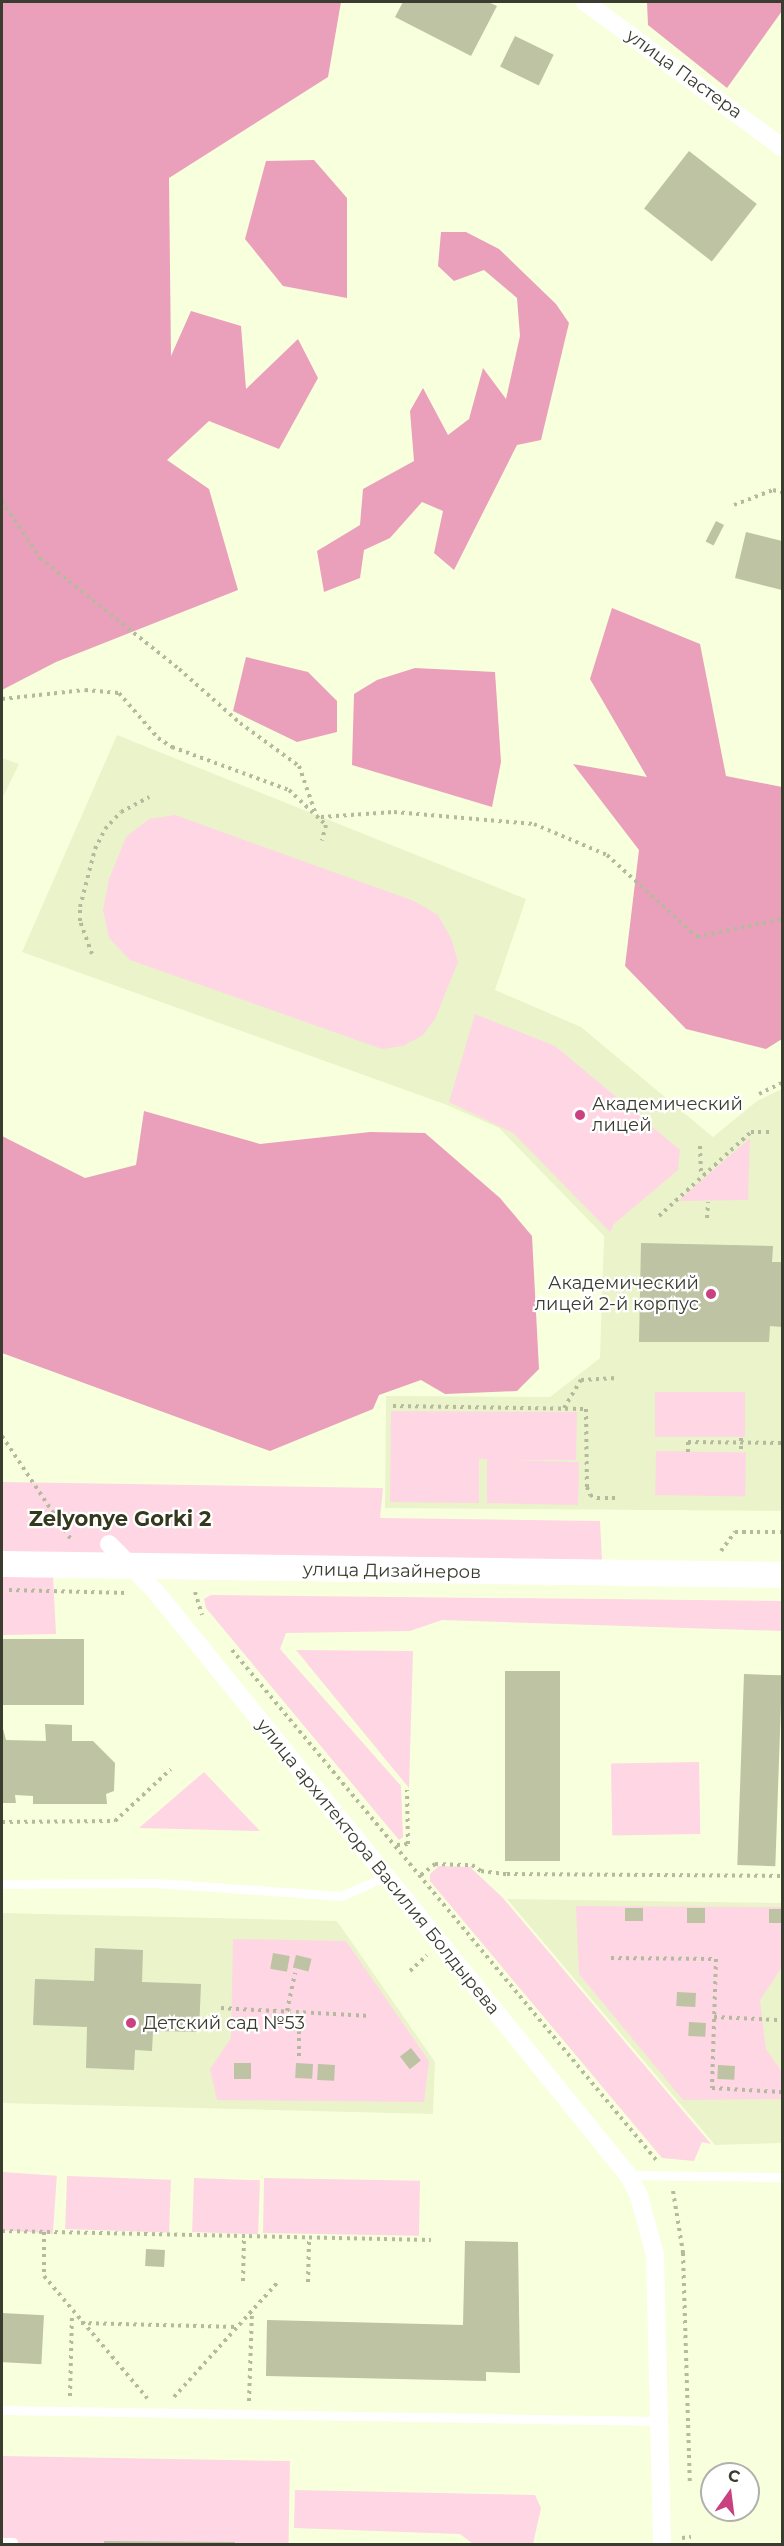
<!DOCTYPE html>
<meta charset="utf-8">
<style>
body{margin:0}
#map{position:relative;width:784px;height:2546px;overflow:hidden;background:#f8ffdd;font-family:Montserrat,sans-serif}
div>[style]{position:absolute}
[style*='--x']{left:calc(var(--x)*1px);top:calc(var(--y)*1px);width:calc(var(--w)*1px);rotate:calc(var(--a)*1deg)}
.built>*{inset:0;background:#ebf3ca}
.green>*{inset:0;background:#ffd6e4;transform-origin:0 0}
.forest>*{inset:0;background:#eaa0bb}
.building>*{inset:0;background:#bdc3a3;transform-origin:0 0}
.path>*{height:4px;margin-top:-2px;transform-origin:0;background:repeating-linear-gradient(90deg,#b5ba9f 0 3px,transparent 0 7.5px)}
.lane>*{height:9px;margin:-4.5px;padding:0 4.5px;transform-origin:4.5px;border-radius:4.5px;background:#fff}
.street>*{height:18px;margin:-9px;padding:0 9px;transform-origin:9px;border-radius:9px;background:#fff}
.secondary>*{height:26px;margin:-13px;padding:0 13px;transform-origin:13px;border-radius:13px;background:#fff}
.dots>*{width:16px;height:16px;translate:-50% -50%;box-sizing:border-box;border:3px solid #fff;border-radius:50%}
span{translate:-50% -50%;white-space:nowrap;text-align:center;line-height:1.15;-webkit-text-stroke:4.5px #fff;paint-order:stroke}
.street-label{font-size:18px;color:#3a3c2f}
.poi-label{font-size:18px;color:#3a3c2f}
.left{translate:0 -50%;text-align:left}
.right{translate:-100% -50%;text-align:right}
.quarter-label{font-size:21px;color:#34381d;font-weight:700}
.frame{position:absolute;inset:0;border:3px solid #3a3c2f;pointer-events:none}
.north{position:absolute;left:700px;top:2462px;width:60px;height:60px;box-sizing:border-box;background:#fff;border:2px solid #b0b1ac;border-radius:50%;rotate:14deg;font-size:16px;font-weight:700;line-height:24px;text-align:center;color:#3a3c2f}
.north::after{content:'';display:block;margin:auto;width:21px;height:27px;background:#c9417f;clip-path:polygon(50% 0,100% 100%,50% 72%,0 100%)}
</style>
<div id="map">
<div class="built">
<i style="clip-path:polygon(117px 735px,526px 899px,495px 990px,581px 1027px,713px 1137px,757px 1101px,782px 1089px,782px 1511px,385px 1508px,386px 1396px,550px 1397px,600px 1358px,604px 1236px,499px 1128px,447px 1105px,22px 952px)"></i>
<i style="clip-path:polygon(2px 758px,19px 764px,2px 799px)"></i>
<i style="clip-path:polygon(507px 1899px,782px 1903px,782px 2143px,715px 2145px)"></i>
<i style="clip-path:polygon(2px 1913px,337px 1921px,435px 2062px,433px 2114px,2px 2103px)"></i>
</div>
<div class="green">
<i style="clip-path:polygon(175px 815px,414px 901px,438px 915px,451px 938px,458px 962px,435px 1019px,423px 1035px,403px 1046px,382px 1049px,130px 960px,109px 938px,103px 910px,109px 879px,126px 837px,149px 819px)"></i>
<i style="clip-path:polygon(475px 1014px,555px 1046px,680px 1150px,678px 1170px,614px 1224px,610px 1232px,513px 1133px,449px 1102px)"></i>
<i style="clip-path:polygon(750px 1138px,748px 1200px,678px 1201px)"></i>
<i style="left:655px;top:1392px;width:90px;height:45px"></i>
<i style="clip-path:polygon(391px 1411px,577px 1412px,576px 1460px,511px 1460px,579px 1462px,578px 1505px,487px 1503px,487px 1459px,479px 1459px,479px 1503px,390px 1502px)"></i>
<i style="left:656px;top:1451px;width:90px;height:44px;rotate:1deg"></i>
<i style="clip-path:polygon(2px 1482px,383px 1488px,380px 1518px,600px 1521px,602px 1560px,52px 1556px,56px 1634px,2px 1635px)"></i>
<i style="clip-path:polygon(211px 1595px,782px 1601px,782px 1631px,442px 1620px,410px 1631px,286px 1633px,280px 1649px,401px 1786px,403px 1837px,399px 1840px,206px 1608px,204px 1599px)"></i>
<i style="clip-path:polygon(296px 1650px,413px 1651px,409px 1788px)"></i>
<i style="left:699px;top:1762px;width:72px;height:88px;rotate:89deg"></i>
<i style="clip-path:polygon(204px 1772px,260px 1831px,139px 1828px)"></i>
<i style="clip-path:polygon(439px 1866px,470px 1867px,503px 1898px,711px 2144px,702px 2142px,694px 2161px,662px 2158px,430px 1881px,430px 1874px)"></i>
<i style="clip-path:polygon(576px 1906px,782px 1907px,782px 1967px,760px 2000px,766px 2049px,782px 2072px,782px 2099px,683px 2100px,579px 1974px)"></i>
<i style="clip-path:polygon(233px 1939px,346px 1941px,429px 2061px,424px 2102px,217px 2100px,210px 2069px,231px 2038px)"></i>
<i style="left:2px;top:2172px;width:55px;height:58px;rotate:4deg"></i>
<i style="left:67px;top:2176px;width:104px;height:53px;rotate:2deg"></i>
<i style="left:194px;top:2178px;width:66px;height:54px;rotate:2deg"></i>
<i style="left:264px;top:2178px;width:156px;height:55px;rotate:1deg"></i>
<i style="left:2px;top:2456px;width:288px;height:88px;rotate:1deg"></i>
<i style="clip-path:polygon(295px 2490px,535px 2495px,541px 2508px,533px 2544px,473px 2544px,460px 2534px,294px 2528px)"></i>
</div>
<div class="forest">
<i style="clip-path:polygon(2px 2px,341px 2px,328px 77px,169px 178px,171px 356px,191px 311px,241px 326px,246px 389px,298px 339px,318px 378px,279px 449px,209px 421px,167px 460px,209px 489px,238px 590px,56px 662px,2px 690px)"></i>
<i style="clip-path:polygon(647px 2px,782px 2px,782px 11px,727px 88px,648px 25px)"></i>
<i style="clip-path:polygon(314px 160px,347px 198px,347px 298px,283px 286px,245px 239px,266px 161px)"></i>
<i style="clip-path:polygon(441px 232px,466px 232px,499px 249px,556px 304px,569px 323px,541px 440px,517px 445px,454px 570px,434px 553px,443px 511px,422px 502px,390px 538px,364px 550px,360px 578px,324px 592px,317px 551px,360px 525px,363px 489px,414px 461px,410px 411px,423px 388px,448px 435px,469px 419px,483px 368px,506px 399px,520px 336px,517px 298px,484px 270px,454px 281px,438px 266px)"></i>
<i style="clip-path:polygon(612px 608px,700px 644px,726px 776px,782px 787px,782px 1039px,766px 1049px,686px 1029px,625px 966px,639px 850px,573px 764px,647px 777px,590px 679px)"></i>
<i style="clip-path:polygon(246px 657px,308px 672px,337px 701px,337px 732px,297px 742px,233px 711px)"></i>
<i style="clip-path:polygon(415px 668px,495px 672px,501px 762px,492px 807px,352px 765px,354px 694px,377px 680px)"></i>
<i style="clip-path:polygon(144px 1111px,260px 1144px,370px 1132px,425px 1133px,500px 1198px,532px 1236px,539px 1369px,517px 1391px,445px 1394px,421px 1380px,379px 1395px,373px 1409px,270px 1451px,2px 1353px,2px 1136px,85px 1178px,136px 1165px)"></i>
</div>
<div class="building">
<i style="clip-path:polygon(403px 2px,488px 2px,497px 6px,471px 56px,395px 17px)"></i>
<i style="left:515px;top:36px;width:43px;height:34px;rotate:26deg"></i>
<i style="left:689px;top:151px;width:86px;height:73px;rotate:38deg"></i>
<i style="left:716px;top:521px;width:9px;height:23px;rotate:27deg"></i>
<i style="clip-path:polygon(746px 532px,782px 541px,782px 590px,735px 578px)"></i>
<i style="clip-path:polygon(641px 1243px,773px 1246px,772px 1262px,782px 1262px,782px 1327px,770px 1326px,769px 1342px,639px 1342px)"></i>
<i style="left:2px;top:1639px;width:82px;height:66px"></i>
<i style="left:505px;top:1671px;width:55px;height:190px"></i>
<i style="left:744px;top:1674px;width:38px;height:191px;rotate:2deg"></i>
<i style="clip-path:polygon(45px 1724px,72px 1725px,72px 1741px,93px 1741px,115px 1763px,114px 1791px,106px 1794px,107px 1804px,33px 1804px,33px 1796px,15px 1795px,16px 1803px,2px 1803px,2px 1725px,6px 1740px,46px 1741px)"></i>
<i style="left:625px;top:1908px;width:18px;height:13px"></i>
<i style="left:687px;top:1908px;width:18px;height:15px"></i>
<i style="left:769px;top:1909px;width:13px;height:14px"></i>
<i style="clip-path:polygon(95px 1948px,143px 1950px,142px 1982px,201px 1984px,199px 2032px,153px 2031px,152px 2051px,135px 2050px,134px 2070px,86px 2068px,87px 2027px,33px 2025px,35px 1979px,94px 1981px)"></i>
<i style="left:273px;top:1953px;width:17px;height:16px;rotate:10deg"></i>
<i style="left:296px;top:1955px;width:16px;height:13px;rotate:14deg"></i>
<i style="left:677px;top:1992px;width:19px;height:14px;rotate:3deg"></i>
<i style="left:689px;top:2022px;width:17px;height:14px;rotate:3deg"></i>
<i style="left:411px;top:2048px;width:16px;height:14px;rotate:52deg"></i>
<i style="left:234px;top:2063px;width:17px;height:16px"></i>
<i style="left:296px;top:2063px;width:17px;height:15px;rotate:3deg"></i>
<i style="left:318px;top:2064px;width:17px;height:16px;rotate:3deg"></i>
<i style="left:718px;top:2065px;width:17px;height:14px;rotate:3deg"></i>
<i style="clip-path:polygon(465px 2241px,518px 2242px,520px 2373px,486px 2372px,486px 2381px,266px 2376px,267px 2320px,463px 2325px)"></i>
<i style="left:146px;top:2249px;width:19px;height:17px;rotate:3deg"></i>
<i style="left:2px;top:2313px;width:42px;height:49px;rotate:3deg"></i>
<i style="clip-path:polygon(104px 2541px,235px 2542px,235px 2544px,104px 2544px)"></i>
</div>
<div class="path">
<i style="--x:2;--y:501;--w:69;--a:56.3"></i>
<i style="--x:40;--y:558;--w:178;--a:38.6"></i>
<i style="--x:179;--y:669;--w:81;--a:41.5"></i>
<i style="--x:240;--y:723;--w:73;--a:36.1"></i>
<i style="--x:299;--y:766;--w:49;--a:70.8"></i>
<i style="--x:734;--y:505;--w:42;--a:-21"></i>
<i style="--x:773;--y:490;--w:9;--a:13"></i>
<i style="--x:2;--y:699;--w:83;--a:-6.2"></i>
<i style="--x:85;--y:690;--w:34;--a:5"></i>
<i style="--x:119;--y:693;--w:60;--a:49.1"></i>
<i style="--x:158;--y:738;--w:17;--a:33"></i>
<i style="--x:172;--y:747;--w:125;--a:20.2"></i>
<i style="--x:289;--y:790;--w:51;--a:43.4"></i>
<i style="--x:326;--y:825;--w:16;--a:105"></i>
<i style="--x:321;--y:817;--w:73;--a:-3.9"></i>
<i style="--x:394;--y:812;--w:141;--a:4.9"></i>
<i style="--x:534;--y:824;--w:79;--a:23"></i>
<i style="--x:607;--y:855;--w:122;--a:42.3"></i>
<i style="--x:697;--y:937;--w:87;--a:-12"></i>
<i style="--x:92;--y:954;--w:35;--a:-110"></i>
<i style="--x:80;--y:921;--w:14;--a:-90"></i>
<i style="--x:80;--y:907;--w:60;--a:-75.5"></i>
<i style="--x:95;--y:849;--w:22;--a:-63"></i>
<i style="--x:105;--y:829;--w:23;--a:-47"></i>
<i style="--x:121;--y:812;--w:32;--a:-28"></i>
<i style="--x:759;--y:1094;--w:25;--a:-26"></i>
<i style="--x:700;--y:1146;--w:28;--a:88"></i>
<i style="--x:659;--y:1216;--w:125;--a:-42.4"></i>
<i style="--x:751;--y:1132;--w:22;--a:0"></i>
<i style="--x:707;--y:1218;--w:16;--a:-86"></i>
<i style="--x:393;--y:1406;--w:193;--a:0.9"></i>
<i style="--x:586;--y:1409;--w:78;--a:89.3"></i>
<i style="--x:587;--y:1487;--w:9;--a:69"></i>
<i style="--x:590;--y:1495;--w:8;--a:23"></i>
<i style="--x:597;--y:1498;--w:20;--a:0"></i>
<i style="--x:564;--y:1408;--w:33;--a:-59"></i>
<i style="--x:581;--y:1380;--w:36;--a:-3"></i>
<i style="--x:2;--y:1436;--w:126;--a:56.3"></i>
<i style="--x:741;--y:1438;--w:15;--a:90"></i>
<i style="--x:688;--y:1442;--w:93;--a:0.6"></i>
<i style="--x:688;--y:1452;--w:15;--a:-90"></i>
<i style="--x:721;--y:1551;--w:24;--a:-54"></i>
<i style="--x:735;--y:1532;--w:47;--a:0"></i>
<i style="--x:9;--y:1590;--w:119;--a:1.4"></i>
<i style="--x:195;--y:1592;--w:24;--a:73"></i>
<i style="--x:232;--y:1650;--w:665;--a:50.25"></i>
<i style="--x:2;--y:1822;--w:113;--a:-0.5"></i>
<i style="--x:115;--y:1821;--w:76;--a:-42.9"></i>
<i style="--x:397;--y:1845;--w:11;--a:-5"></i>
<i style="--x:408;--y:1844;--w:54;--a:-91.1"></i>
<i style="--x:421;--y:1875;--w:18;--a:-38"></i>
<i style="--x:435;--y:1864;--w:37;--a:2"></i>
<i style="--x:472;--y:1865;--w:11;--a:34"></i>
<i style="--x:481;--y:1871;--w:26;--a:7"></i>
<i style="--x:507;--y:1874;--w:275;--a:0.4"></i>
<i style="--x:611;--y:1958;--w:105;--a:0.5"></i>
<i style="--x:716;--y:1959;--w:129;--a:91.8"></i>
<i style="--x:712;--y:2088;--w:70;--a:3.3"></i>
<i style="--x:410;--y:1971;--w:23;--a:-43"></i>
<i style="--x:221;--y:2008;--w:150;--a:3.1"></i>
<i style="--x:287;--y:2011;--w:39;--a:-78"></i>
<i style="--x:714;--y:2017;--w:64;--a:2.7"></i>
<i style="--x:299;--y:2056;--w:44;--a:-90"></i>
<i style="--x:673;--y:2191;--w:63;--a:80.8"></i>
<i style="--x:683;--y:2253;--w:230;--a:88.3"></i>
<i style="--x:2;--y:2231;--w:429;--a:1.2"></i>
<i style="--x:44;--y:2232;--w:44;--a:90"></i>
<i style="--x:44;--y:2276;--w:160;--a:49.8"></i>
<i style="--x:243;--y:2281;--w:44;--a:-88.7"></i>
<i style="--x:308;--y:2282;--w:42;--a:-88.6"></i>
<i style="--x:81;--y:2323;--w:157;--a:1.5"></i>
<i style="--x:70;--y:2396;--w:82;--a:-88.6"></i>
<i style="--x:174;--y:2397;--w:155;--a:-47.9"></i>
<i style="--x:249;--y:2401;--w:89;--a:-88.1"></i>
<i style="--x:682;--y:2538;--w:9;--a:-6"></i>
</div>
<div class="lane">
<i style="--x:2;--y:1884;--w:154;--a:-0.4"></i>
<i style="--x:156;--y:1883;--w:185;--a:4"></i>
<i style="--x:341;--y:1896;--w:48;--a:-23.4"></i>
<i style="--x:628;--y:2175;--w:154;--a:0.7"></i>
<i style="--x:2;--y:2410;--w:656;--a:0.96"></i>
<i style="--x:2;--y:2542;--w:11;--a:0"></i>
</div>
<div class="street">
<i style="--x:585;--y:2;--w:245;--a:36.4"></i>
<i style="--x:109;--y:1544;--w:67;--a:45.6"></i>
<i style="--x:156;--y:1592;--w:750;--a:51.01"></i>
<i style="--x:628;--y:2175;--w:24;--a:62"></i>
<i style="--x:639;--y:2196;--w:61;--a:74.8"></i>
<i style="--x:655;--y:2255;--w:289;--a:88.6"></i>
</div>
<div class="secondary">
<i style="--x:2;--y:1564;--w:780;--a:0.81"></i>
</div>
<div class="dots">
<i style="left:580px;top:1115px;background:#c9417f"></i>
<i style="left:711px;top:1294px;background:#c9417f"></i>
<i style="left:131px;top:2023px;background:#c9417f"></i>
</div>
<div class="street-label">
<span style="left:684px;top:74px;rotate:36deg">улица Пастера</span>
<span style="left:392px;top:1571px;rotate:1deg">улица Дизайнеров</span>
<span style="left:378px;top:1867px;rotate:51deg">улица архитектора Василия Болдырева</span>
</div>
<div class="poi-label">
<span class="left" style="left:592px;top:1115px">Академический<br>лицей</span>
<span class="right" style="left:699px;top:1294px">Академический<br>лицей 2-й корпус</span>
<span class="left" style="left:143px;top:2023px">Детский сад №53</span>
</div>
<div class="quarter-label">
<span style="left:120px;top:1519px">Zelyonye Gorki 2</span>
</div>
<div class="frame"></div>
<div class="north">С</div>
</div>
